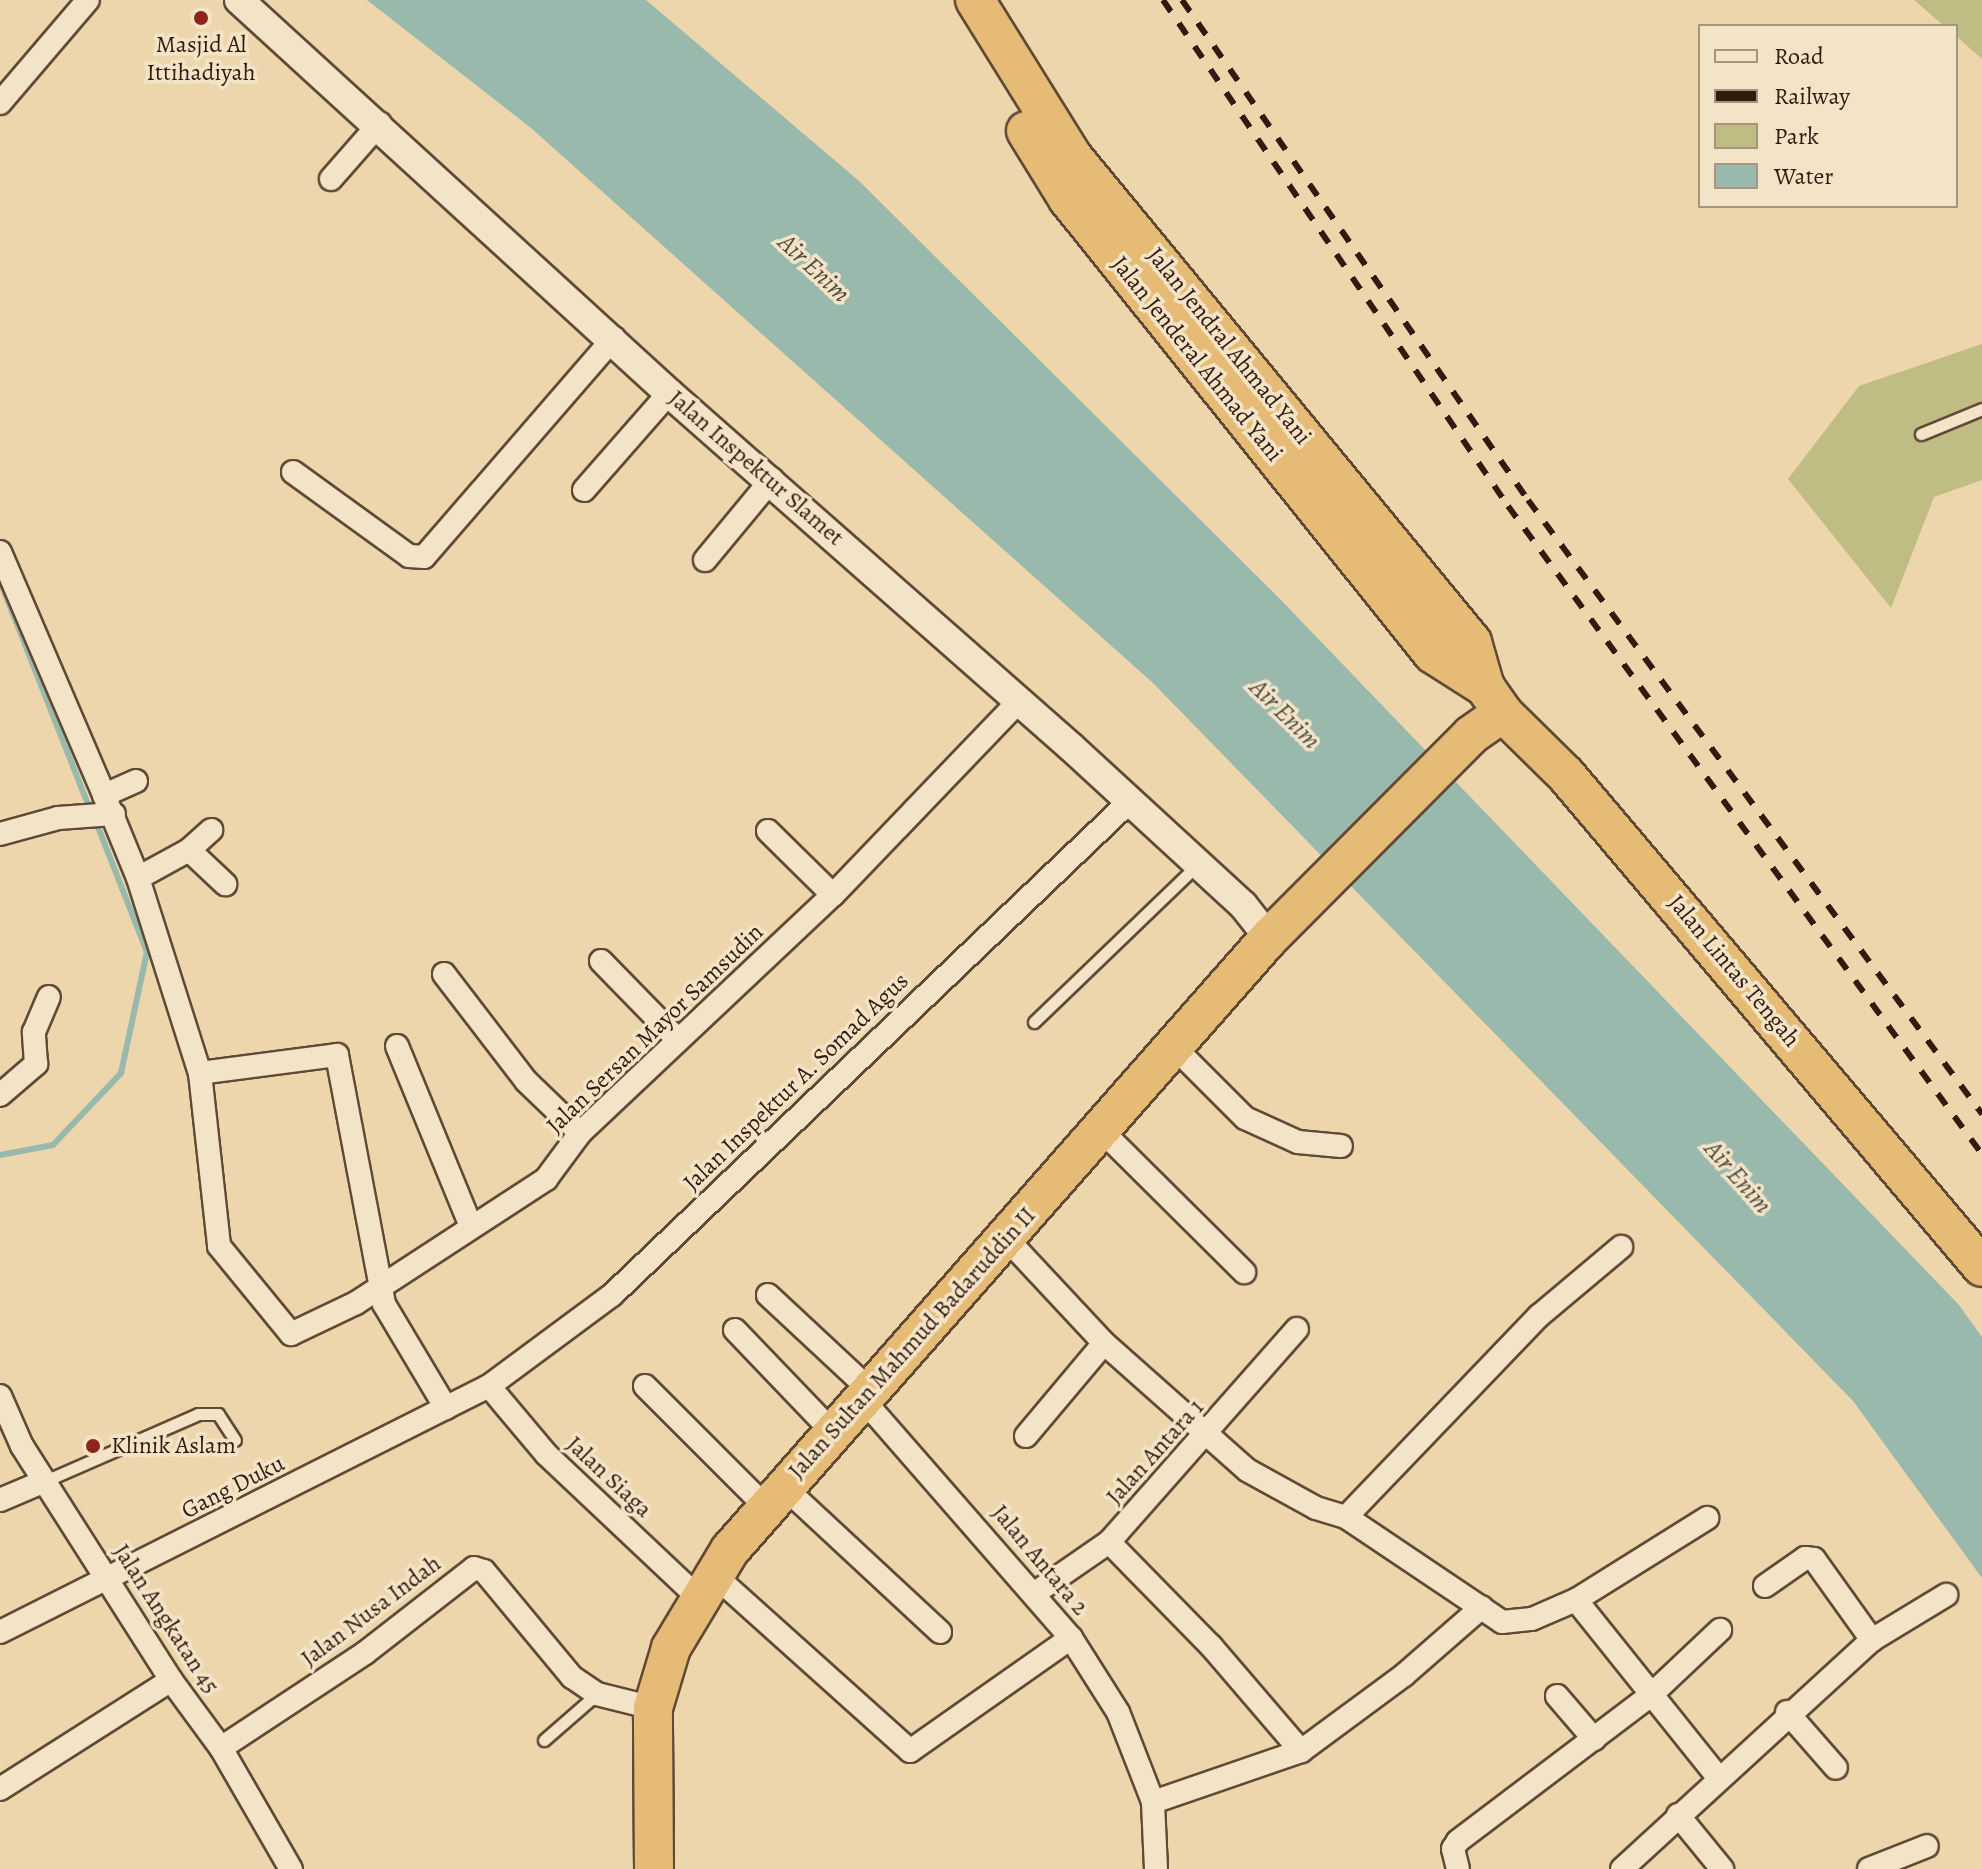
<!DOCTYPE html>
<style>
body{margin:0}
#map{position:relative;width:1982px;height:1869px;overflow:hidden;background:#edd6ab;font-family:Alegreya,serif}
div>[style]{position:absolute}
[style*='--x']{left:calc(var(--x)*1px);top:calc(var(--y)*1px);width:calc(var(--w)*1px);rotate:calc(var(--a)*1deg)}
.green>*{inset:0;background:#bfbc84}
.water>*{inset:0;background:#99b9ad}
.stream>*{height:6px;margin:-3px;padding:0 3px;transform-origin:3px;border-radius:3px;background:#99b9ad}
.roads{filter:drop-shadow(2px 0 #604a36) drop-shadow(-2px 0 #604a36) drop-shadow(0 2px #604a36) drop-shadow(0 -2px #604a36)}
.service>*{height:11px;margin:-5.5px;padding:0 5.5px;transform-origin:5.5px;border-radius:5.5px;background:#f3e4c8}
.minor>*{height:22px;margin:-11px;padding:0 11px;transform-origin:11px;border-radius:11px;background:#f3e4c8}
.tertiary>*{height:28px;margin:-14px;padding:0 14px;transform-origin:14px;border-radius:14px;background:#f3e4c8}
.trunk>*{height:38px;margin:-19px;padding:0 19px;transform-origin:19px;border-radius:19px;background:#e6bb76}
.rail>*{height:6px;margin-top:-3px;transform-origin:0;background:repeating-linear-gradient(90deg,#311b0f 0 14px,transparent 0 28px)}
.dots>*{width:22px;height:22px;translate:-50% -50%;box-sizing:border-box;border:4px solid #f3e4c8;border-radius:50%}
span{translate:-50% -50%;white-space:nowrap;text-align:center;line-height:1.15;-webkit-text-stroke:7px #f3e4c8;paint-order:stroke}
.poi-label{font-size:24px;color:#311b0f}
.left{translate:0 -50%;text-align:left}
.street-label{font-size:24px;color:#311b0f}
.water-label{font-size:26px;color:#504a3e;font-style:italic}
.legend{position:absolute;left:1698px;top:24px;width:260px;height:184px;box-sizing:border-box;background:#f3e4c8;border:2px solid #a5947e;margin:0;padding:10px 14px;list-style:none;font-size:24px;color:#311b0f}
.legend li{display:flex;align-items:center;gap:16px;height:40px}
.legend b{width:40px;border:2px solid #a5947e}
</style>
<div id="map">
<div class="green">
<i style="clip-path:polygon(1914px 0,1982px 0,1982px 59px,1956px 36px,1956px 26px,1944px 26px)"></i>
<i style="clip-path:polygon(1982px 344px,1982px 480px,1934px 497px,1891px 608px,1788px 479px,1859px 386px)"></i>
</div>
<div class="water">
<i style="clip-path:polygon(367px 0,646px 0,858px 180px,1278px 597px,1959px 1305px,1982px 1337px,1982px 1578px,1853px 1401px,1153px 683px,531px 128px)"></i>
</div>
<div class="stream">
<i style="--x:0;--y:581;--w:248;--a:68.5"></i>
<i style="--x:0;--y:1155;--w:54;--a:-10.7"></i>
<i style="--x:53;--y:1145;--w:99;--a:-46.6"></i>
<i style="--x:121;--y:1073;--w:124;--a:-77.9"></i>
<i style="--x:147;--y:952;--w:140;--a:-111.4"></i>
</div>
<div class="roads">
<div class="service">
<i style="--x:1921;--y:434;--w:66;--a:-22.3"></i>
<i style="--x:1034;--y:1022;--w:228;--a:-43.9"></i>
<i style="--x:45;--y:1481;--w:167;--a:-23.6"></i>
<i style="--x:198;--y:1414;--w:20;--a:0"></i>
<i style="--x:218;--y:1414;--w:31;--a:57"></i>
<i style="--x:544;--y:1740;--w:70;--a:-41"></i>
</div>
<div class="minor">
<i style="--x:0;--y:103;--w:135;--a:-49.5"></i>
<i style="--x:331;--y:179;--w:74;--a:-48.8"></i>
<i style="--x:293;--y:472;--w:143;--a:35.9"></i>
<i style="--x:409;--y:556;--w:15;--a:4"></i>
<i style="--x:424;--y:557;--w:290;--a:-49.1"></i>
<i style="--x:584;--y:490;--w:129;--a:-48.8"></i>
<i style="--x:0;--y:552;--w:264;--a:66.8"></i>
<i style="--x:705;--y:560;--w:105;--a:-50.4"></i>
<i style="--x:136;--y:781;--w:35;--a:156"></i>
<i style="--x:104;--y:795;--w:90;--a:67.7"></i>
<i style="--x:138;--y:878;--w:205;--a:72.4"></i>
<i style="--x:200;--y:1073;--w:174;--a:83.7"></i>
<i style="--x:219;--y:1246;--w:114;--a:50.7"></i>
<i style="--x:291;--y:1334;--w:72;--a:-25.5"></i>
<i style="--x:356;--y:1303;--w:227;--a:-33.1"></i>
<i style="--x:546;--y:1179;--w:57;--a:-53.5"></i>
<i style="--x:580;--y:1133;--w:347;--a:-43.3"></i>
<i style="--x:833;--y:895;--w:269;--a:-46.2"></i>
<i style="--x:768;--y:831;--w:91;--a:44.6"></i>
<i style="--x:0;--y:834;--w:60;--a:-15.4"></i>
<i style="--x:58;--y:818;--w:56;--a:-4.1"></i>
<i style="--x:189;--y:850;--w:50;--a:43.4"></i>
<i style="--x:138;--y:878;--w:58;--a:-28.8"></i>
<i style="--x:189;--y:850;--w:30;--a:-42"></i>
<i style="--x:601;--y:961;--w:110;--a:45.7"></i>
<i style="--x:444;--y:974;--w:135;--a:52.5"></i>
<i style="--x:526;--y:1081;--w:75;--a:43.9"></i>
<i style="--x:397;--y:1046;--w:192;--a:67.7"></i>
<i style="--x:1175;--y:1048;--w:99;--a:45"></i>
<i style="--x:1245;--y:1118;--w:58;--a:24.4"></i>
<i style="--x:1298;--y:1142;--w:43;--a:5.3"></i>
<i style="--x:200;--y:1073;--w:138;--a:-7.5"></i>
<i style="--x:337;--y:1055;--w:253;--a:79.3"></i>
<i style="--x:384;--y:1304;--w:121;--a:59.2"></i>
<i style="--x:0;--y:1095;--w:48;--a:-40.7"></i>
<i style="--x:36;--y:1064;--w:32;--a:-94"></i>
<i style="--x:34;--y:1032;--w:38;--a:-67"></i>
<i style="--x:1103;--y:1132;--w:199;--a:44.8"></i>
<i style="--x:1006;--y:1238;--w:144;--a:47"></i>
<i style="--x:1104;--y:1343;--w:191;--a:41.6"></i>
<i style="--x:1247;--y:1470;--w:79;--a:28.8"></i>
<i style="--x:1316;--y:1508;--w:31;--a:17"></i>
<i style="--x:1346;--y:1517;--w:188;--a:33.9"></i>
<i style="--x:1502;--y:1622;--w:30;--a:-6"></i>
<i style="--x:1532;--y:1619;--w:48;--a:-23.4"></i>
<i style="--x:1576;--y:1600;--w:227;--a:51.3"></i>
<i style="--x:768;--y:1295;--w:139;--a:43"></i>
<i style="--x:735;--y:1330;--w:140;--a:46.2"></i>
<i style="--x:489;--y:1386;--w:89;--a:50"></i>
<i style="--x:546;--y:1454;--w:212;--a:43.3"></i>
<i style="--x:645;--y:1386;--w:170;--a:45"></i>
<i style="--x:0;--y:1396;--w:55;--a:66.3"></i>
<i style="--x:22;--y:1446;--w:277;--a:57.5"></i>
<i style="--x:171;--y:1680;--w:84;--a:53.7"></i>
<i style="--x:221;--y:1748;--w:140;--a:60"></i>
<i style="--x:1026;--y:1436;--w:121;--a:-50"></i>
<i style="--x:784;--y:1487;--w:213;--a:42.9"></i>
<i style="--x:0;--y:1500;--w:49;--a:-22.9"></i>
<i style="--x:1346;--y:1517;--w:280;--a:-46.2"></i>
<i style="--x:1540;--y:1315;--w:106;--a:-40"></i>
<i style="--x:1109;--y:1542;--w:146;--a:45.6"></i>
<i style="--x:1211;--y:1646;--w:138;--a:49.4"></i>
<i style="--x:713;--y:1574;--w:265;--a:41.9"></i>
<i style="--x:910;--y:1751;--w:197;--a:-35.1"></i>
<i style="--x:1071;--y:1638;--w:318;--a:-131.1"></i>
<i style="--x:1765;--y:1586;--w:49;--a:-35"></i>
<i style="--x:1805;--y:1558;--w:9;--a:6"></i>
<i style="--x:1814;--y:1559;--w:100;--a:54.4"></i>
<i style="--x:1035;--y:1593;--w:90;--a:-34.6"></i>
<i style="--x:1109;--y:1542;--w:284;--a:-48.6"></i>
<i style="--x:1576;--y:1600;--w:155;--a:-32"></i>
<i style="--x:0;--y:1632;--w:547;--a:-26.71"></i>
<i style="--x:489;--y:1386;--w:153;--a:-36.5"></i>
<i style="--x:612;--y:1295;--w:714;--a:-43.64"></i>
<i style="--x:1071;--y:1638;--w:88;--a:57.6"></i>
<i style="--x:1118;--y:1712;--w:97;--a:68.7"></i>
<i style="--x:1557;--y:1696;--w:57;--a:49.3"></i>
<i style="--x:1787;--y:1712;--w:74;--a:48.8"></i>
<i style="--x:221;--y:1748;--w:173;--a:-33.4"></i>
<i style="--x:365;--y:1653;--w:138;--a:-37.9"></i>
<i style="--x:474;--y:1568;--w:10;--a:17"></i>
<i style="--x:484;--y:1571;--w:138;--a:50.3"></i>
<i style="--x:572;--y:1677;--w:30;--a:34"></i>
<i style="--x:597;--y:1694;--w:58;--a:14"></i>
<i style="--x:0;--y:1789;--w:203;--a:-32.5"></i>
<i style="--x:1678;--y:1815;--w:70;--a:50.8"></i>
<i style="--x:1156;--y:1869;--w:67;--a:-92.6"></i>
<i style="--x:1153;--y:1802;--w:157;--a:-19"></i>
<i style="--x:1301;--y:1751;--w:128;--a:-36.4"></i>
<i style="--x:1404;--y:1675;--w:103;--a:-41.1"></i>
<i style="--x:1458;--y:1869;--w:21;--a:-104"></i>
<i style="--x:1453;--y:1849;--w:9;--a:-58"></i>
<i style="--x:1458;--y:1841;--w:242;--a:-37.1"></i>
<i style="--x:1651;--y:1695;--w:95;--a:-43.3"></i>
<i style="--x:1622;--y:1869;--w:339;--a:-42.5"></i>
<i style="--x:1872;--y:1640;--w:87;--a:-31.3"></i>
<i style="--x:1869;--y:1869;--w:62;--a:-21.6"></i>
</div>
<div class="tertiary">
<i style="--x:239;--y:0;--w:583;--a:42.43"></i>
<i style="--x:669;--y:393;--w:536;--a:41.37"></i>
<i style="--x:1071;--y:747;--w:234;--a:42.6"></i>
<i style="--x:1243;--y:905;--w:42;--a:51.8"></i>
</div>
<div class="trunk">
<i style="--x:975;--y:0;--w:184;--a:58.1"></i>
<i style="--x:1072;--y:156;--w:629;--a:50.54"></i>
<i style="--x:1472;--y:642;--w:47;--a:73.9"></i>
<i style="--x:1485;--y:687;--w:32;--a:55"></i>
<i style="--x:1026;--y:131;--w:80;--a:58.3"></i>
<i style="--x:1068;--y:199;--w:583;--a:51.26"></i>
<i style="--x:1433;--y:654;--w:62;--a:32.4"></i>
<i style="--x:654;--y:1869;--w:161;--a:-90.4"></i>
<i style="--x:653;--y:1708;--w:63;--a:-73.3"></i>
<i style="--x:671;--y:1648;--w:114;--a:-59"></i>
<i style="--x:730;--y:1550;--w:816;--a:-48.63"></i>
<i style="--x:1269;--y:938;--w:286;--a:-45.1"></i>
<i style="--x:1471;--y:735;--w:39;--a:-35"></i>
<i style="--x:1503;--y:713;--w:88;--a:44.5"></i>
<i style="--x:1566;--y:775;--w:644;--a:49.78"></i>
</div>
</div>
<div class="rail">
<i style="--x:1163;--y:0;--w:612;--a:55.71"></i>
<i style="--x:1508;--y:506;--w:803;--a:53.82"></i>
<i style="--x:1182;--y:0;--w:608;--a:55.32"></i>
<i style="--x:1528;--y:500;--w:764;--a:53.52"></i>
</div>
<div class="dots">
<i style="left:201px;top:18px;background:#8f2418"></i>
<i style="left:93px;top:1446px;background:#8f2418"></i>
</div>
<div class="poi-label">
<span style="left:201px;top:59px">Masjid Al<br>Ittihadiyah</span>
<span class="left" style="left:111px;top:1446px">Klinik Aslam</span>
</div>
<div class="street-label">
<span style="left:1229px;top:346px;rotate:51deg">Jalan Jendral Ahmad Yani</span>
<span style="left:1197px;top:359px;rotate:51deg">Jalan Jenderal Ahmad Yani</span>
<span style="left:756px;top:468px;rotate:41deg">Jalan Inspektur Slamet</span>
<span style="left:1734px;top:971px;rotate:50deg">Jalan Lintas Tengah</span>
<span style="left:655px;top:1029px;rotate:-44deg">Jalan Sersan Mayor Samsudin</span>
<span style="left:796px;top:1082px;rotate:-44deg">Jalan Inspektur A. Somad Agus</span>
<span style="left:912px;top:1343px;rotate:-48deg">Jalan Sultan Mahmud Badaruddin II</span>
<span style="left:1155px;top:1452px;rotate:-48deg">Jalan Antara 1</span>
<span style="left:609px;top:1477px;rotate:43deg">Jalan Siaga</span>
<span style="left:233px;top:1487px;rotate:-27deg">Gang Duku</span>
<span style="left:1040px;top:1560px;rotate:50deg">Jalan Antara 2</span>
<span style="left:371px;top:1611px;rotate:-37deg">Jalan Nusa Indah</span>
<span style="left:166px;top:1619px;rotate:57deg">Jalan Angkatan 45</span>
</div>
<div class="water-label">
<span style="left:814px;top:268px;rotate:43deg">Air Enim</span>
<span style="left:1285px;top:714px;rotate:45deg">Air Enim</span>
<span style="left:1738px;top:1177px;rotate:49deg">Air Enim</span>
</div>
<ul class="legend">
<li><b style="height:10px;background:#f3e4c8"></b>Road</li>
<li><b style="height:10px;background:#311b0f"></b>Railway</li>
<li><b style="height:22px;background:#bfbc84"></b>Park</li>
<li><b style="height:22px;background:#99b9ad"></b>Water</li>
</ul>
</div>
